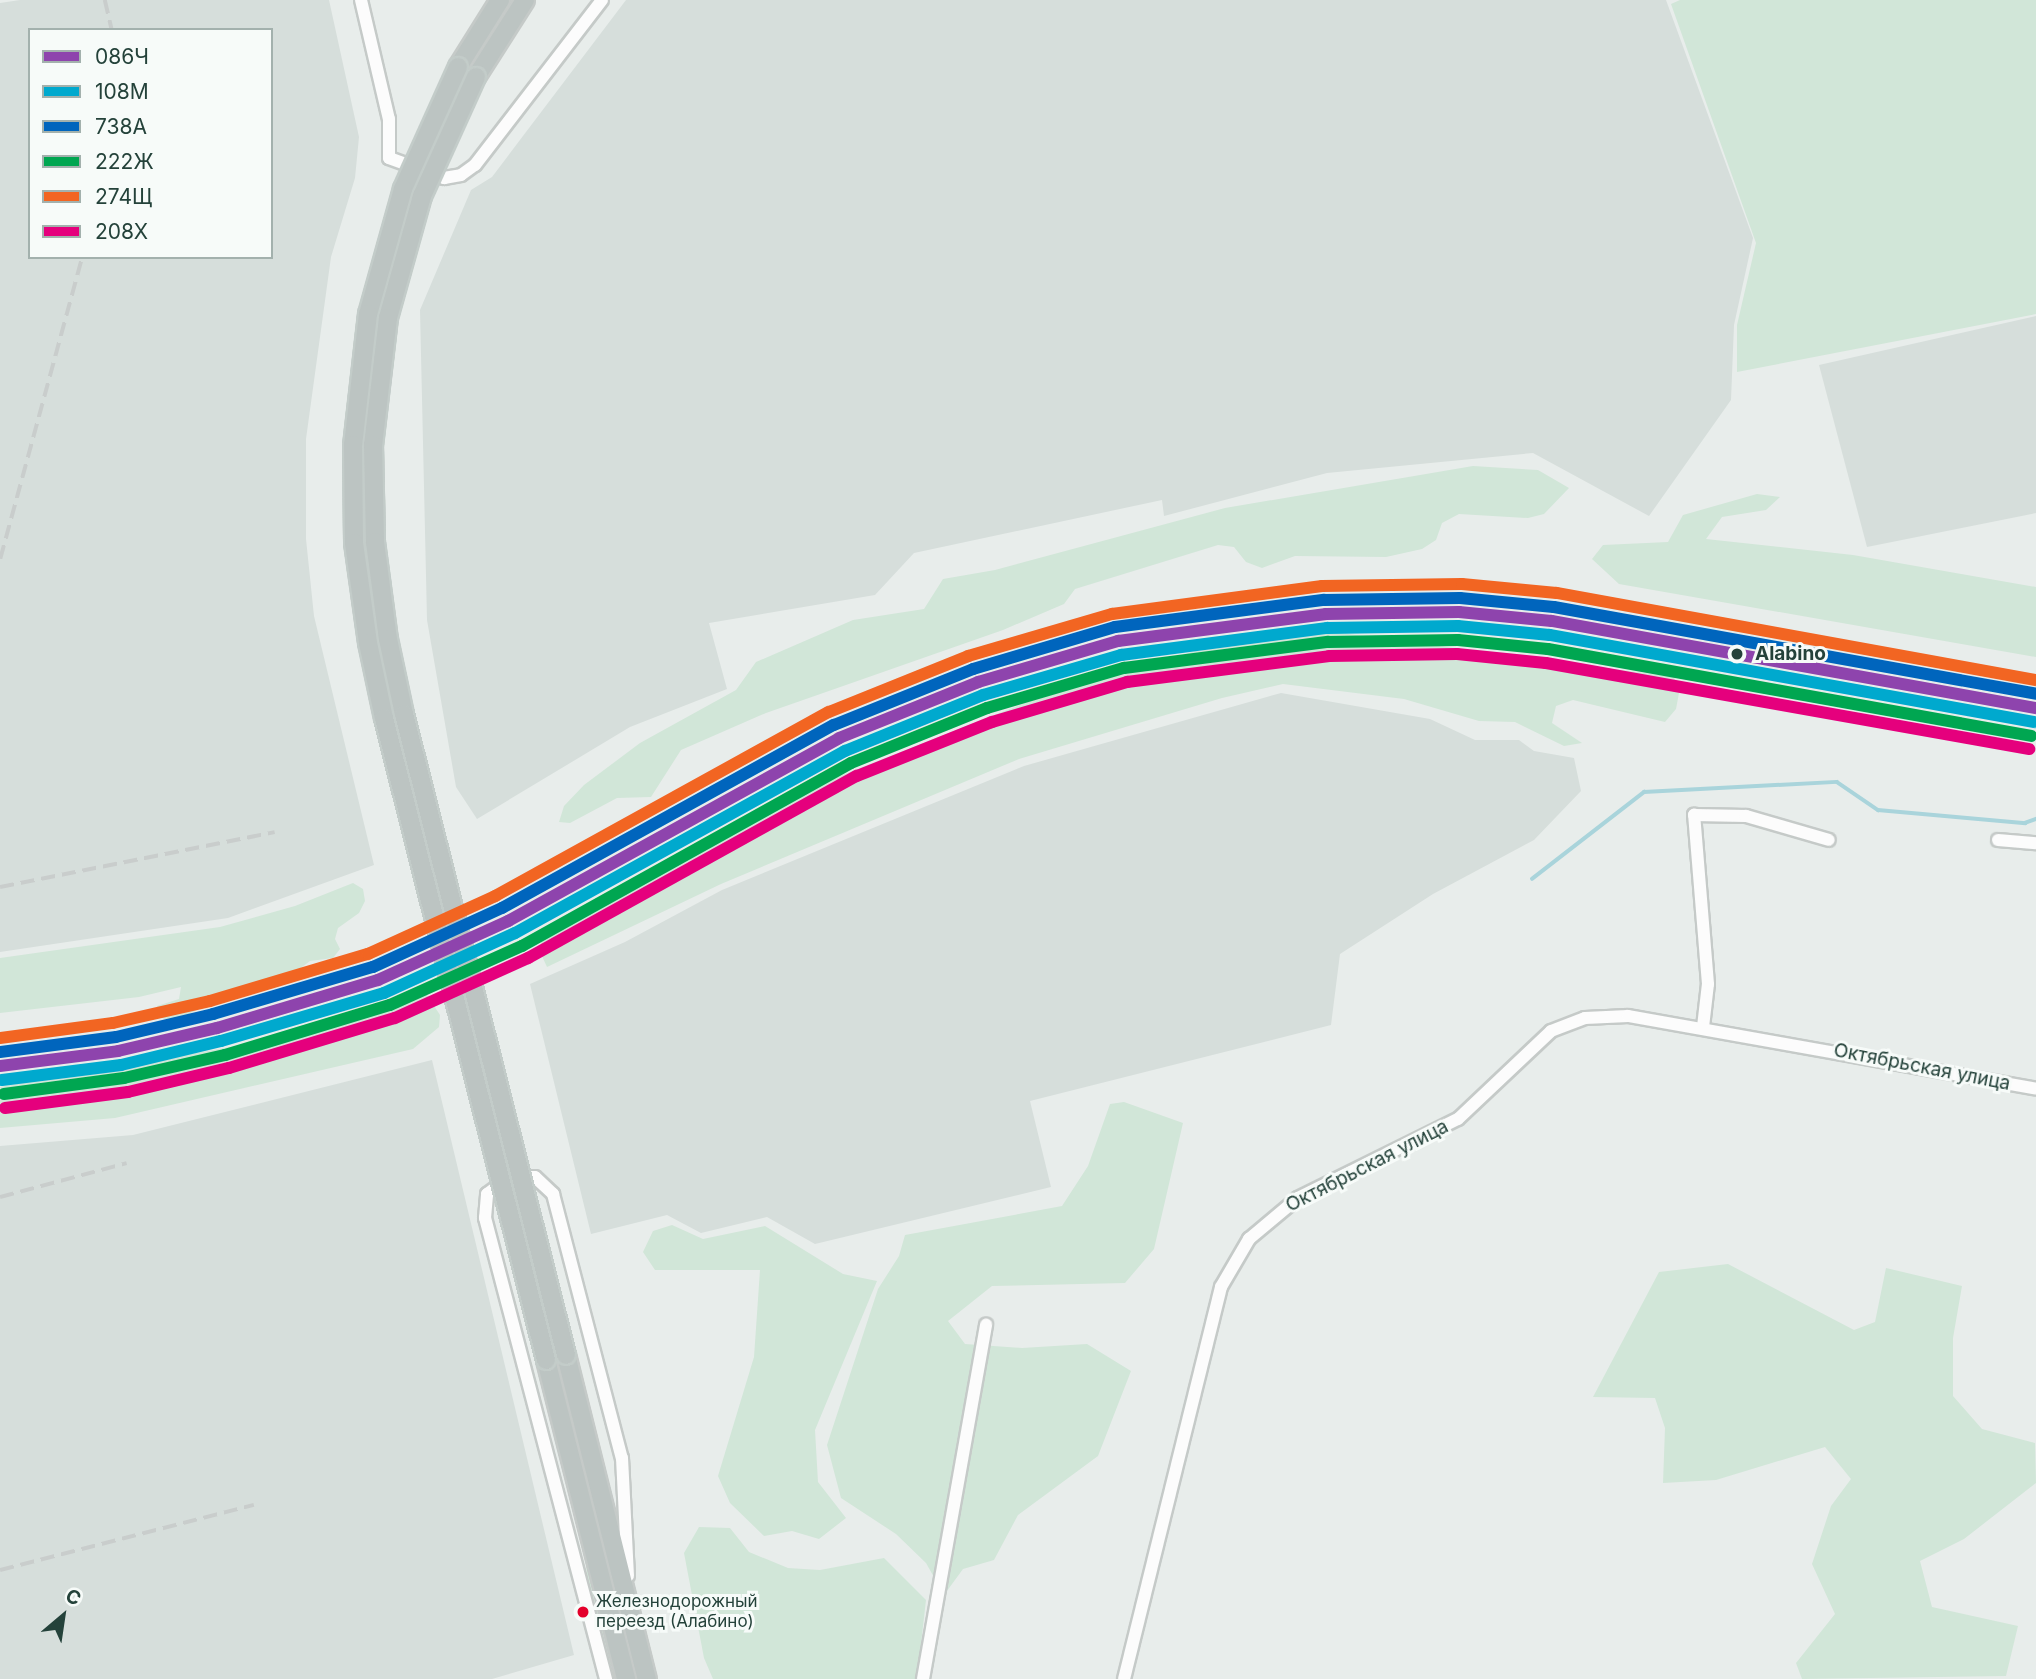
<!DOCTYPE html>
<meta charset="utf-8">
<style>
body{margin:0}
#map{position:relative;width:2036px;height:1679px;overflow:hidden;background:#e8edeb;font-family:Inter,sans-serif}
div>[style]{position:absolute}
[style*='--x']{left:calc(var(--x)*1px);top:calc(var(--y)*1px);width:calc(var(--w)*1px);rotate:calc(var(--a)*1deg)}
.built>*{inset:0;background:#d6dedb}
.green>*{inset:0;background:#d1e6d8}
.stream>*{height:3.5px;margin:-1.75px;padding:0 1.75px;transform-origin:1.75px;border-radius:1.75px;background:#a9d4db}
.roads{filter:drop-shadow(2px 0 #c5cac8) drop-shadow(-2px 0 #c5cac8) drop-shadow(0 2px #c5cac8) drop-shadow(0 -2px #c5cac8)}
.minor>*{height:12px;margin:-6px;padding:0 6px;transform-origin:6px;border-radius:6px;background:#fcfcfc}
.highway>*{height:18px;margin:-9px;padding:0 9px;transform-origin:9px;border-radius:9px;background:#bcc4c2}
.rail>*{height:3.5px;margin-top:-1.75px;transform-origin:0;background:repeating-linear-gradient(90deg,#c9cdcc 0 14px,transparent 0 21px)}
.bridges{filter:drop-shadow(2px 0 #c3ccc9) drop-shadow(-2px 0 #c3ccc9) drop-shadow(0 2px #c3ccc9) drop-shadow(0 -2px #c3ccc9)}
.highway-bridge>*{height:18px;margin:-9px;padding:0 9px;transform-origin:9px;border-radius:9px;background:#bcc4c2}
.rail-1>*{height:12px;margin:-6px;padding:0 6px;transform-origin:6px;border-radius:6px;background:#8e44ad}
.rail-2>*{height:12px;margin:-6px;padding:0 6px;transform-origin:6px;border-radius:6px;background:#00a9ce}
.rail-3>*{height:12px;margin:-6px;padding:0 6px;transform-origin:6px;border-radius:6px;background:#0065bd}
.rail-4>*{height:12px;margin:-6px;padding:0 6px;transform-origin:6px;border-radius:6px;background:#00a651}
.rail-5>*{height:12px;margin:-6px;padding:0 6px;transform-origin:6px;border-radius:6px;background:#f26522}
.rail-6>*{height:12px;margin:-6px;padding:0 6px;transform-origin:6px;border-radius:6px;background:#e5007d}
.dots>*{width:19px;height:19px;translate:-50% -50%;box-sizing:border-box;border:4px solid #f7fbf9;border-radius:50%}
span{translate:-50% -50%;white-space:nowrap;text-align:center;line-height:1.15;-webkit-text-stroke:6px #f7fbf9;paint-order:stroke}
.bus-label{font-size:17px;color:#24423a}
.left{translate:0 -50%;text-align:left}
.stop-label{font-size:19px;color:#24423a;font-weight:700}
.street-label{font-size:19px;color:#24423a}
.legend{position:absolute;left:28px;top:28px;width:245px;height:231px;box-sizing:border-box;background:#f7fbf9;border:2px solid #a3b1ad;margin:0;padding:9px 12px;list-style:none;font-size:21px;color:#24423a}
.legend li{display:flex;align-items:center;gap:14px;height:35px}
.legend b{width:35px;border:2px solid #a3b1ad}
.north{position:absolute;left:28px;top:1581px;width:70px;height:70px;-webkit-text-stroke:5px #f7fbf9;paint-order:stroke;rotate:29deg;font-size:19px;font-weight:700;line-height:28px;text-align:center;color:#24423a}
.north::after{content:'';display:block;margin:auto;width:24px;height:32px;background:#24423a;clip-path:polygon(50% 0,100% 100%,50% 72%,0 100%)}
</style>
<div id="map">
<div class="built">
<i style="clip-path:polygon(evenodd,20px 0,329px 0,359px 137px,355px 178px,331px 257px,306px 439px,306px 539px,314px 616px,374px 865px,228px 918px,0 952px,0 3px,20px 0,30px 30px,271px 30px,271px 257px,30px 257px,30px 30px)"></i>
<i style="clip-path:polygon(626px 0,1666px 0,1753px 238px,1734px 325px,1731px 400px,1649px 516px,1533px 453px,1327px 473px,1164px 516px,1162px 500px,914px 553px,875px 595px,709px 623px,727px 689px,630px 727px,477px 819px,456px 787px,427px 620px,420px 310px,471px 190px,492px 177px)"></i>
<i style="clip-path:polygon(2036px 316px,2036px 513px,1867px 547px,1819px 365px)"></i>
<i style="clip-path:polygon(1281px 693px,1430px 719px,1475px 740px,1519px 740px,1534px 751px,1574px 758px,1581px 791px,1534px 840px,1433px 894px,1340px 954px,1331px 1025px,1030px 1101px,1051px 1187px,815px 1244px,767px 1217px,701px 1233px,667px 1215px,591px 1234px,530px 984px,625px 942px,722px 890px,1024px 766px)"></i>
<i style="clip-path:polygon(432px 1060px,574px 1655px,492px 1679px,0 1679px,0 1146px,133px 1135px)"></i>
</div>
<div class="green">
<i style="clip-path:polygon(1680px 0,2036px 0,2036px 314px,1737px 372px,1737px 325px,1756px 243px,1671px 4px)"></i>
<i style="clip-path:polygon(1473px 466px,1538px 470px,1569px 488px,1544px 514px,1528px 518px,1459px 514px,1442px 523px,1436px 540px,1422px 549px,1386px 557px,1295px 556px,1262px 568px,1246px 562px,1234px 547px,1218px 545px,1075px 589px,1064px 604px,1003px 630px,766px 713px,681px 750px,651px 797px,617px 798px,570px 823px,559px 822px,564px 806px,584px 785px,640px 743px,736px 690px,756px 662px,853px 620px,924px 609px,943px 579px,995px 570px,1225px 508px)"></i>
<i style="clip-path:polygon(1757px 494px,1780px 497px,1766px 510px,1722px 517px,1706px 539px,1853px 555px,2036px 587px,2036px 657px,1619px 584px,1592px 559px,1603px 545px,1668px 542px,1683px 515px)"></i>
<i style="clip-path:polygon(1318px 630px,1674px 677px,1679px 693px,1676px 709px,1665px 722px,1573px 700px,1556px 706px,1552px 723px,1582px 743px,1564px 746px,1515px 722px,1479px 721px,1404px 699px,1283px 684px,1222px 698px,1019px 759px,721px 884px,547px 967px,541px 954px,541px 938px,794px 794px,1025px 703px,1195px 651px)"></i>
<i style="clip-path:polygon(353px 883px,363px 889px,365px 901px,359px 913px,338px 928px,335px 939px,340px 949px,333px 958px,310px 961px,281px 983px,232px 992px,175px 1021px,162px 1018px,157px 1006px,179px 999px,181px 987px,139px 997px,0 1013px,0 958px,220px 927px,295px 906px)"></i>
<i style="clip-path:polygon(416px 991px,427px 995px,440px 1015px,439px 1027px,413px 1049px,115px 1118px,0 1128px,0 1087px,236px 1046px)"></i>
<i style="clip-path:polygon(1124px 1102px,1183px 1123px,1154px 1249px,1125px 1283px,992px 1286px,948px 1321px,965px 1344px,1022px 1348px,1087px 1344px,1131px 1371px,1098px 1456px,1018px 1515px,994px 1560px,963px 1569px,944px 1595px,926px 1563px,896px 1534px,841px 1498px,827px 1445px,878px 1289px,899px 1256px,905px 1235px,1062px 1206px,1088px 1166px,1110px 1104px)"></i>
<i style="clip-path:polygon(672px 1225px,703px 1239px,765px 1226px,843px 1274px,877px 1281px,815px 1430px,818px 1482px,846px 1518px,819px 1539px,792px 1531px,764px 1536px,730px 1503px,718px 1476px,754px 1357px,760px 1270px,655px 1270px,643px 1252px,653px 1231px)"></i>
<i style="clip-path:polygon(1728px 1264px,1854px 1330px,1875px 1322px,1886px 1268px,1962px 1286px,1953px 1338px,1953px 1396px,1982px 1429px,2035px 1443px,2036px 1483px,1964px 1539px,1920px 1561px,1932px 1607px,2018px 1626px,2006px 1676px,1802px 1679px,1796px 1663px,1835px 1614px,1812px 1564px,1831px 1506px,1851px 1479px,1825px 1447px,1716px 1480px,1663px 1483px,1665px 1428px,1655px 1398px,1593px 1397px,1659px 1272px)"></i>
<i style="clip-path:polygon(699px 1527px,730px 1528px,749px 1552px,788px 1568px,820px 1570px,884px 1558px,926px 1600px,917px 1679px,713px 1679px,704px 1658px,684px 1553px)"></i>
<i style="clip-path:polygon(585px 1551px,618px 1679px,611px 1679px,588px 1589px)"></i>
</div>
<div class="stream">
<i style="--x:1532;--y:879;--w:142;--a:-37.8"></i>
<i style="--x:1644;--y:792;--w:193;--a:-3"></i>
<i style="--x:1837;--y:782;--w:50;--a:34.3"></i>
<i style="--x:1878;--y:810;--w:148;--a:5.1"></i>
<i style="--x:2025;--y:823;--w:12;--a:-20"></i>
</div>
<div class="roads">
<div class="minor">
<i style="--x:361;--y:0;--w:122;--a:76.8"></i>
<i style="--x:389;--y:119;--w:39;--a:90"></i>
<i style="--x:389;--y:158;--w:59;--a:20"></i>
<i style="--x:444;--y:178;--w:17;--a:-10"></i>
<i style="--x:461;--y:175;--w:17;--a:-36"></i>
<i style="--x:475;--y:165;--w:208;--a:-52.4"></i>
<i style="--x:1998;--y:840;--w:38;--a:5"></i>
<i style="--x:1703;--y:1027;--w:43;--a:-83.4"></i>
<i style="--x:1708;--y:984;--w:170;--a:-94.7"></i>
<i style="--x:1694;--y:815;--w:52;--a:1.1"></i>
<i style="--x:1746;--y:816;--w:86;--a:16.1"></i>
<i style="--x:606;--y:1679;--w:477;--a:-104.7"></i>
<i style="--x:485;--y:1218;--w:24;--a:-85"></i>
<i style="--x:487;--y:1194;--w:27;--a:-36"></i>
<i style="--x:509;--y:1178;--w:26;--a:-2"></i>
<i style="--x:535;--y:1177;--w:25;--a:43"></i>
<i style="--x:553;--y:1194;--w:273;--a:75.4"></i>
<i style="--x:622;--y:1458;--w:118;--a:87.1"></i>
<i style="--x:923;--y:1679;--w:360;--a:-79.9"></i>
<i style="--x:1124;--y:1679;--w:404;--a:-76.1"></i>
<i style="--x:1221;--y:1287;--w:56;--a:-59.7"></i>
<i style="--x:1249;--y:1239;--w:64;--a:-39.9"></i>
<i style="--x:1298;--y:1198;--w:178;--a:-26.3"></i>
<i style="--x:1458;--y:1119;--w:128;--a:-43.4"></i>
<i style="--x:1551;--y:1031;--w:36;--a:-21"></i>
<i style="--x:1585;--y:1018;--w:43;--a:-2.7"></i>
<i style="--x:1628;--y:1016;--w:414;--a:10.1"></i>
</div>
<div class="highway">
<i style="--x:458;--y:67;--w:79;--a:-57.9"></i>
<i style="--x:476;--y:77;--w:91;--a:-57.5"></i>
<i style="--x:566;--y:1355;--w:334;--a:76"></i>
<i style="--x:546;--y:1360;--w:329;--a:75.9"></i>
</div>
</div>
<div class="rail">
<i style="--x:105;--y:0;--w:31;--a:77"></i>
<i style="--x:0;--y:559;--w:313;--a:-74.8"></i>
<i style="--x:0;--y:887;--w:280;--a:-11.3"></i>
<i style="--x:0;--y:1197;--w:131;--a:-15"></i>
<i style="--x:0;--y:1570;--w:262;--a:-14.4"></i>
</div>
<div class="bridges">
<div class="highway-bridge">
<i style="--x:458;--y:67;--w:134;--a:114.3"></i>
<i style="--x:403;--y:189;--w:130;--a:105.6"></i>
<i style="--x:368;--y:314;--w:132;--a:96.5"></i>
<i style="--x:353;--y:445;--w:98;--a:89.4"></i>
<i style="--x:354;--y:543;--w:101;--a:82"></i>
<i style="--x:368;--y:643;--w:77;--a:78"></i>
<i style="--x:384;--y:718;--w:662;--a:75.84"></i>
<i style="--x:476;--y:77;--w:131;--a:114.4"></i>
<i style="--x:422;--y:196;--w:127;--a:105.6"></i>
<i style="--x:388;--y:318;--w:128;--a:96.7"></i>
<i style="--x:373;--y:445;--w:97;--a:88.8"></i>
<i style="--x:375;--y:542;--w:98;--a:82.4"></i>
<i style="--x:388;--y:639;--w:77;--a:78"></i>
<i style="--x:404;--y:714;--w:661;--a:75.82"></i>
</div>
</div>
<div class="rail-1">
<i style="--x:0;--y:1066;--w:119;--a:-7.2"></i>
<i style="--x:118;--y:1051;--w:102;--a:-13.1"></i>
<i style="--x:217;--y:1028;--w:168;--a:-16.6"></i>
<i style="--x:378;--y:980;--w:143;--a:-24.4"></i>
<i style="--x:508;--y:921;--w:378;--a:-28.9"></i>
<i style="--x:839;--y:738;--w:150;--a:-21.9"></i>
<i style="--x:978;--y:682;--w:146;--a:-16.3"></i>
<i style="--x:1118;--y:641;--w:210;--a:-7.4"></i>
<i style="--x:1326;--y:614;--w:133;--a:-0.9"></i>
<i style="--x:1459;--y:612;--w:93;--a:5.5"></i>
<i style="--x:1552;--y:621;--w:492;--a:10.2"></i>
</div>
<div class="rail-2">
<i style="--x:2;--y:1080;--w:120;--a:-7.2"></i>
<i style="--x:121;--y:1065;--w:103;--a:-13.5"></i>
<i style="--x:221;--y:1041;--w:170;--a:-16.4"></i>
<i style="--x:384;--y:993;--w:144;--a:-24.6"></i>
<i style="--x:515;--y:933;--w:377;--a:-28.9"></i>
<i style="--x:845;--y:751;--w:149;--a:-22.1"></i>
<i style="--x:983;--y:695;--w:144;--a:-16.2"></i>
<i style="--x:1121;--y:655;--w:208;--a:-7.5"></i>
<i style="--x:1327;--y:628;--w:131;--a:-0.9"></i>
<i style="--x:1458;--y:626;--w:92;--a:5.6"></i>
<i style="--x:1550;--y:635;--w:492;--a:10.2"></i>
</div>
<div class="rail-3">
<i style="--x:0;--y:1052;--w:117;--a:-7.4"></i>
<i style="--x:116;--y:1037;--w:100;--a:-13.3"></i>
<i style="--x:213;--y:1014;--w:167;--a:-16.4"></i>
<i style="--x:373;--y:967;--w:142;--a:-24.6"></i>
<i style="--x:502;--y:908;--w:379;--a:-28.9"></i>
<i style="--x:834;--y:725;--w:150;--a:-21.9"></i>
<i style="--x:973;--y:669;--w:148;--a:-16.5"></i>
<i style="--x:1115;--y:627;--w:211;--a:-7.4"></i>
<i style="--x:1324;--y:600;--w:136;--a:-0.8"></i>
<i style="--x:1460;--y:598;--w:94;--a:5.5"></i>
<i style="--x:1554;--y:607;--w:490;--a:10.2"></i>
</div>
<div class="rail-4">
<i style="--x:4;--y:1094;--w:121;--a:-7.6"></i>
<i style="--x:124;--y:1078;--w:104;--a:-12.8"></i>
<i style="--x:225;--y:1055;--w:172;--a:-16.9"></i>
<i style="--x:390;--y:1005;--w:145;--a:-24.1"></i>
<i style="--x:522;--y:946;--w:376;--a:-29.1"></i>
<i style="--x:851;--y:763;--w:147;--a:-22"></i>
<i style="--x:987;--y:708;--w:143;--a:-16.3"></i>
<i style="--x:1124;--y:668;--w:206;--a:-7.3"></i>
<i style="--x:1328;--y:642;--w:130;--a:-0.9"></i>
<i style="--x:1458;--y:640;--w:90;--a:5.7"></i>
<i style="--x:1548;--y:649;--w:491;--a:10.2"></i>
</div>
<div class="rail-5">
<i style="--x:0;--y:1038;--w:114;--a:-7.6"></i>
<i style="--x:113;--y:1023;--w:99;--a:-12.8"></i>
<i style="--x:210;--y:1001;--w:165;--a:-16.6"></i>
<i style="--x:368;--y:954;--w:140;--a:-24.5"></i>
<i style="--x:495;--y:896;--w:381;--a:-28.9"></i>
<i style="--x:829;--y:712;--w:150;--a:-21.9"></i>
<i style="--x:968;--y:656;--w:150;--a:-16.3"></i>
<i style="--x:1112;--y:614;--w:212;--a:-7.6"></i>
<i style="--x:1322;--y:586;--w:140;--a:-0.8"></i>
<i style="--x:1462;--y:584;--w:95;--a:5.4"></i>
<i style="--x:1557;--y:593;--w:487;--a:10.3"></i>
</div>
<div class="rail-6">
<i style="--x:5;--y:1108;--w:124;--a:-7.4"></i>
<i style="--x:128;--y:1092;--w:104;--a:-13.4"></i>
<i style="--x:229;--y:1068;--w:173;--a:-16.8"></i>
<i style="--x:395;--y:1018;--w:146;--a:-24.3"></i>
<i style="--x:528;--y:958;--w:376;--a:-29"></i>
<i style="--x:857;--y:776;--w:145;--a:-21.8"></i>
<i style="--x:992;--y:722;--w:141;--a:-16.5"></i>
<i style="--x:1127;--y:682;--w:204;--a:-7.3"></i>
<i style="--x:1329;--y:656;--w:128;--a:-0.9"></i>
<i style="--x:1457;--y:654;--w:89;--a:5.8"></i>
<i style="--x:1546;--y:663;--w:491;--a:10.1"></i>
</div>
<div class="dots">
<i style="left:1737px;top:654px;background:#24423a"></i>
<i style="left:583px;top:1612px;background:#e4002b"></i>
</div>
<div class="bus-label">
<span class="left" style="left:596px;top:1612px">Железнодорожный<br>переезд (Алабино)</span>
</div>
<div class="stop-label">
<span class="left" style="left:1755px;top:654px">Alabino</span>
</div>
<div class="street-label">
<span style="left:1922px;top:1067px;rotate:11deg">Октябрьская улица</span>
<span style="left:1367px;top:1166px;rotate:-27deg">Октябрьская улица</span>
</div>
<ul class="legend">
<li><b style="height:9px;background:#8e44ad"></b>086Ч</li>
<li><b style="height:9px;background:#00a9ce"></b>108М</li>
<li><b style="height:9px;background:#0065bd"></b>738А</li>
<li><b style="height:9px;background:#00a651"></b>222Ж</li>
<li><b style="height:9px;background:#f26522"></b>274Щ</li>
<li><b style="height:9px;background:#e5007d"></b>208Х</li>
</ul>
<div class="north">С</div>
</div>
